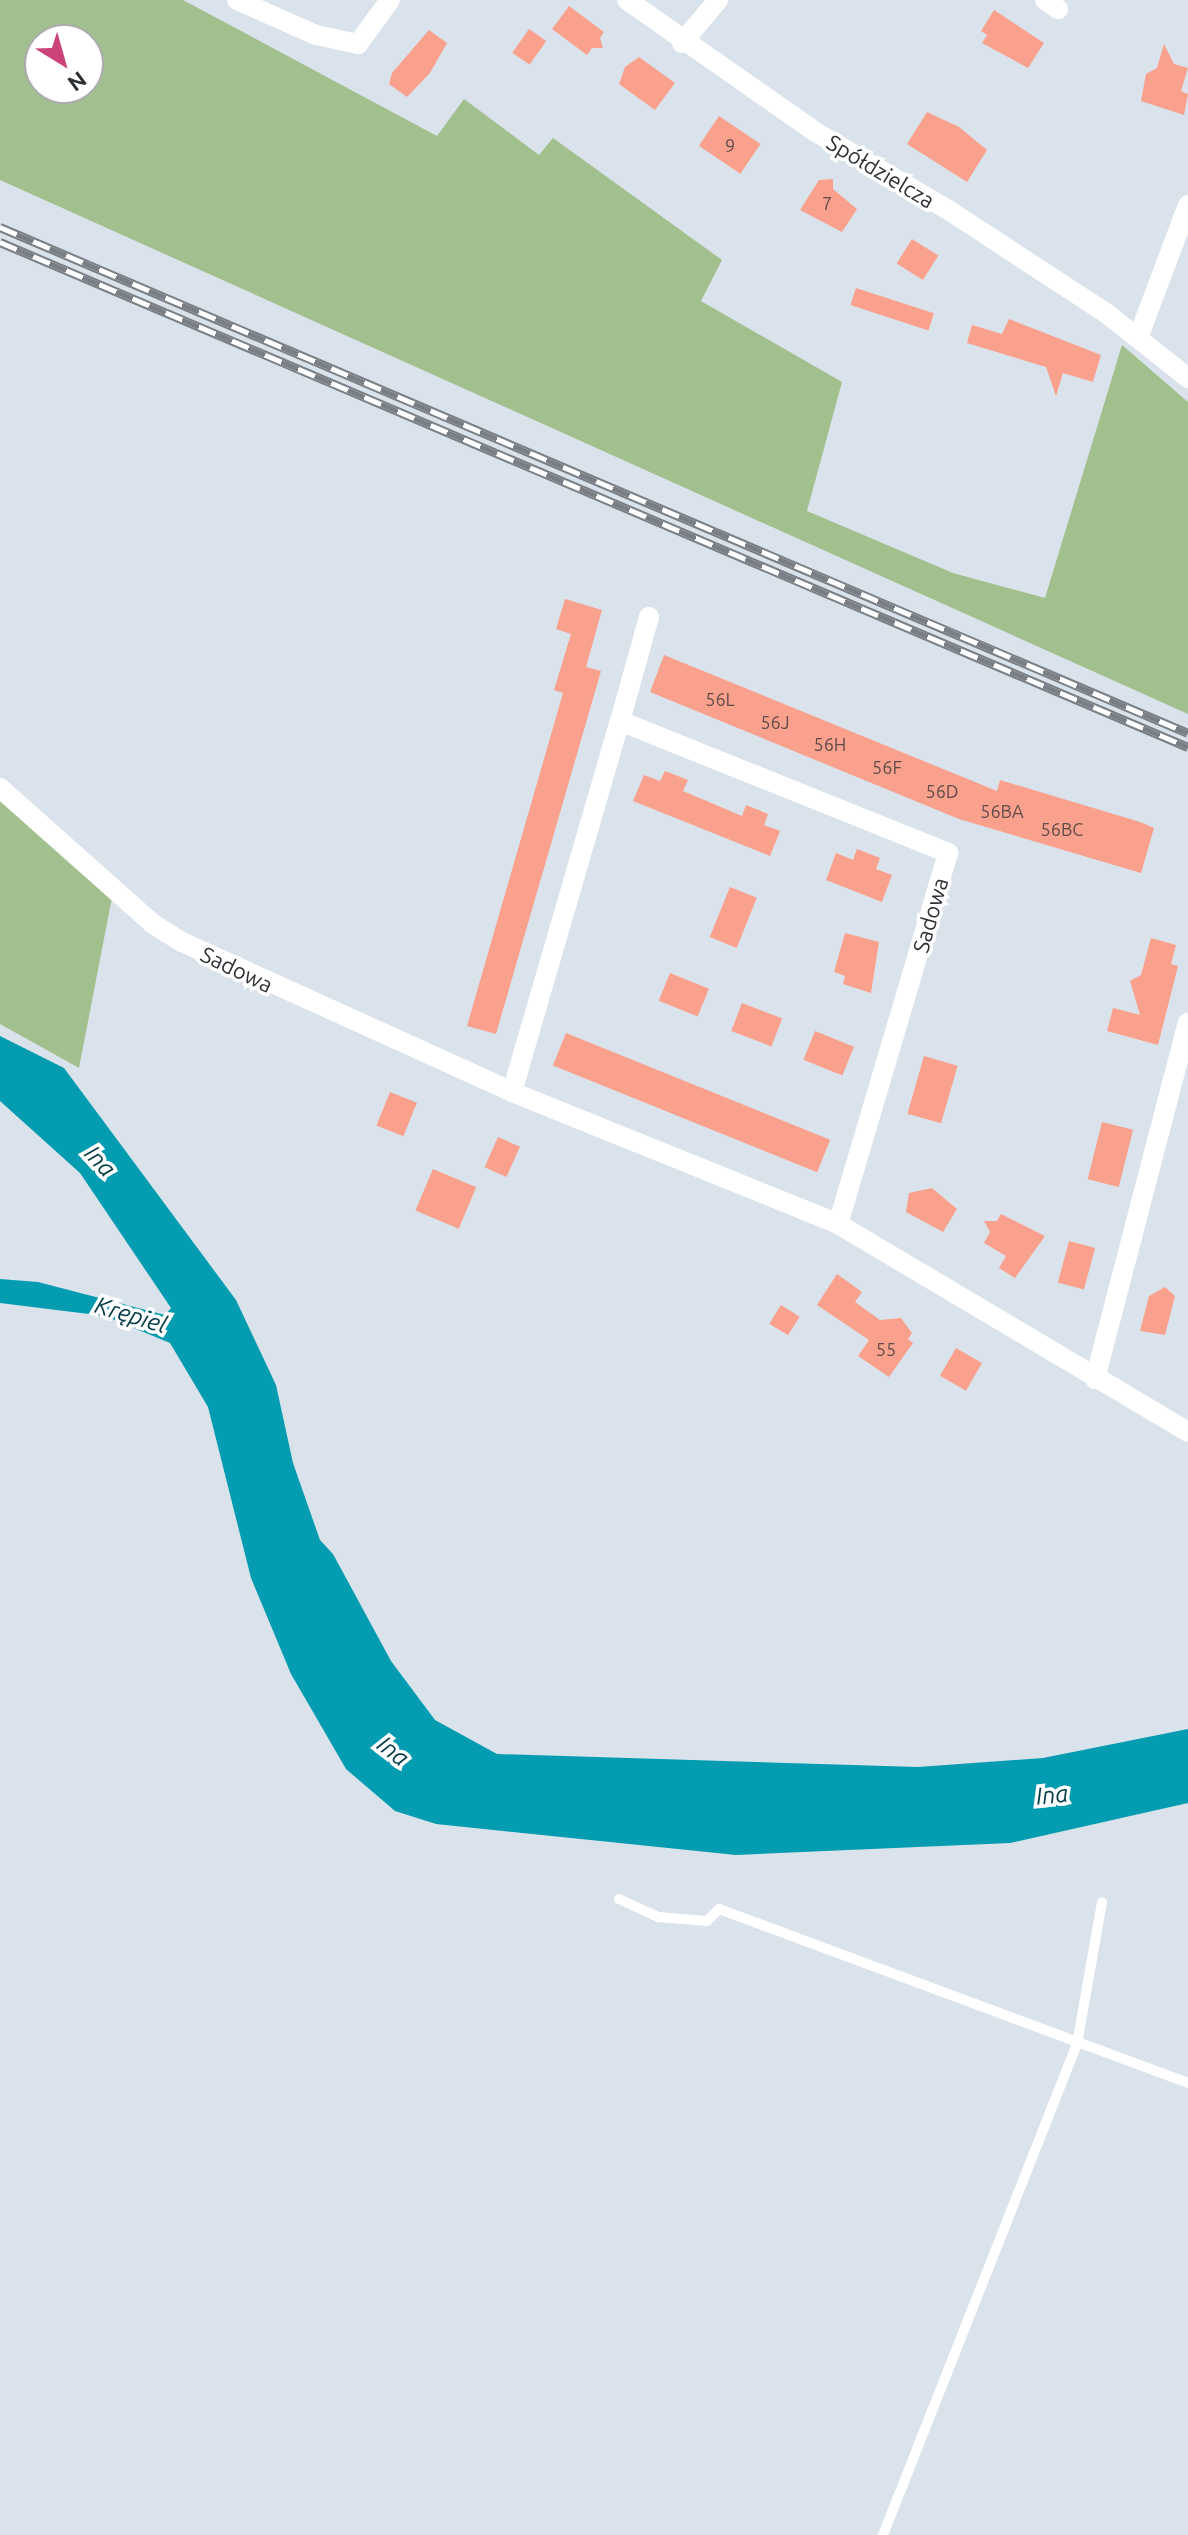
<!DOCTYPE html>
<meta charset="utf-8">
<style>
body{margin:0}
#map{position:relative;width:1188px;height:2535px;overflow:hidden;background:#dae2eb;font-family:Ubuntu,sans-serif}
div>[style]{position:absolute}
[style*='--x']{left:calc(var(--x)*1px);top:calc(var(--y)*1px);width:calc(var(--w)*1px);rotate:calc(var(--a)*1deg)}
.green>*{inset:0;background:#a2c08e}
.water>*{inset:0;background:#049cb0}
.building>*{inset:0;background:#f9a18c;transform-origin:0 0}
.lane>*{height:10px;margin:-5px;padding:0 5px;transform-origin:5px;border-radius:5px;background:#fff}
.street>*{height:20px;margin:-10px;padding:0 10px;transform-origin:10px;border-radius:10px;background:#fff}
.rail>*{height:9px;margin-top:-4.5px;transform-origin:0;background:repeating-linear-gradient(90deg,#fff 0 18px,#7a7f85 0 36px);box-sizing:border-box;border-block:2px solid #7a7f85}
span{translate:-50% -50%;white-space:nowrap;text-align:center;line-height:1.15;-webkit-text-stroke:7px #fff;paint-order:stroke}
.number-label{font-size:18px;color:#604c4a}
.number-label span{-webkit-text-stroke-width:0}
.street-label{font-size:22px;color:#2d3034}
.water-label{font-size:24px;color:#053e47;font-style:italic}
.north{position:absolute;left:24px;top:24px;width:80px;height:80px;box-sizing:border-box;background:#fff;border:2px solid #abacae;border-radius:50%;rotate:143deg;font-size:22px;font-weight:700;line-height:32px;text-align:center;color:#2d3034}
.north::after{content:'';display:block;margin:auto;width:28px;height:36px;background:#cc427b;clip-path:polygon(50% 0,100% 100%,50% 72%,0 100%)}
</style>
<div id="map">
<div class="green">
<i style="clip-path:polygon(evenodd,0 0,183px 0,437px 136px,464px 99px,539px 155px,553px 138px,722px 260px,701px 301px,842px 382px,807px 511px,953px 573px,1045px 598px,1122px 345px,1188px 402px,1188px 714px,0 180px,0 0,88px 40px,88px 88px,40px 88px,40px 40px,88px 40px)"></i>
<i style="clip-path:polygon(0 796px,114px 887px,79px 1068px,0 1024px)"></i>
</div>
<div class="water">
<i style="clip-path:polygon(0 1036px,64px 1068px,236px 1300px,276px 1385px,293px 1463px,320px 1540px,333px 1554px,391px 1661px,435px 1720px,497px 1754px,918px 1767px,1043px 1758px,1188px 1729px,1188px 1803px,1010px 1843px,736px 1855px,436px 1824px,395px 1811px,346px 1769px,291px 1674px,251px 1578px,208px 1407px,170px 1343px,105px 1316px,0 1303px,0 1279px,38px 1282px,165px 1315px,171px 1308px,80px 1173px,0 1101px)"></i>
</div>
<div class="building">
<i style="clip-path:polygon(569px 6px,604px 32px,600px 38px,603px 48px,592px 48px,587px 55px,552px 29px)"></i>
<i style="clip-path:polygon(994px 10px,1044px 43px,1028px 68px,982px 43px,987px 35px,981px 31px)"></i>
<i style="left:529px;top:29px;width:21px;height:29px;rotate:35deg"></i>
<i style="clip-path:polygon(429px 30px,447px 43px,430px 73px,407px 97px,389px 84px,392px 73px)"></i>
<i style="clip-path:polygon(1164px 44px,1174px 64px,1188px 68px,1181px 91px,1188px 94px,1184px 115px,1141px 101px,1146px 74px,1157px 68px)"></i>
<i style="clip-path:polygon(639px 57px,675px 83px,655px 110px,619px 84px,625px 67px)"></i>
<i style="clip-path:polygon(927px 112px,959px 127px,987px 150px,967px 182px,907px 144px)"></i>
<i style="left:719px;top:116px;width:50px;height:36px;rotate:34deg"></i>
<i style="clip-path:polygon(833px 179px,833px 189px,857px 209px,842px 232px,800px 210px,819px 180px)"></i>
<i style="left:912px;top:239px;width:31px;height:29px;rotate:32deg"></i>
<i style="left:856px;top:288px;width:82px;height:18px;rotate:18deg"></i>
<i style="clip-path:polygon(1009px 319px,1101px 355px,1093px 382px,1063px 373px,1056px 396px,1046px 367px,967px 343px,972px 325px,1002px 334px)"></i>
<i style="clip-path:polygon(565px 599px,602px 610px,586px 667px,601px 671px,496px 1034px,467px 1026px,563px 693px,554px 690px,571px 634px,556px 629px)"></i>
<i style="clip-path:polygon(664px 655px,997px 791px,1000px 780px,1140px 822px,1154px 828px,1141px 873px,959px 819px,650px 692px)"></i>
<i style="clip-path:polygon(665px 771px,688px 780px,683px 791px,742px 816px,746px 805px,768px 814px,764px 825px,780px 831px,770px 856px,633px 801px,644px 775px,660px 781px)"></i>
<i style="clip-path:polygon(857px 849px,880px 858px,876px 869px,892px 875px,882px 902px,826px 880px,836px 853px,853px 860px)"></i>
<i style="left:730px;top:887px;width:29px;height:54px;rotate:22deg"></i>
<i style="clip-path:polygon(845px 933px,879px 942px,871px 993px,843px 984px,845px 976px,834px 972px)"></i>
<i style="clip-path:polygon(1151px 938px,1176px 945px,1171px 964px,1178px 966px,1158px 1045px,1107px 1031px,1113px 1008px,1140px 1015px,1130px 981px,1141px 975px)"></i>
<i style="left:670px;top:973px;width:42px;height:30px;rotate:22deg"></i>
<i style="left:742px;top:1003px;width:43px;height:30px;rotate:21deg"></i>
<i style="left:815px;top:1031px;width:42px;height:31px;rotate:22deg"></i>
<i style="left:566px;top:1033px;width:285px;height:35px;rotate:22deg"></i>
<i style="left:924px;top:1056px;width:35px;height:60px;rotate:16deg"></i>
<i style="left:390px;top:1092px;width:29px;height:36px;rotate:22deg"></i>
<i style="left:1102px;top:1122px;width:32px;height:59px;rotate:14deg"></i>
<i style="left:498px;top:1137px;width:24px;height:33px;rotate:24deg"></i>
<i style="left:433px;top:1169px;width:47px;height:45px;rotate:23deg"></i>
<i style="clip-path:polygon(932px 1188px,957px 1209px,943px 1232px,906px 1212px,909px 1193px)"></i>
<i style="clip-path:polygon(1001px 1214px,1045px 1236px,1015px 1278px,999px 1268px,1006px 1256px,984px 1243px,990px 1232px,984px 1221px,997px 1221px)"></i>
<i style="left:1069px;top:1241px;width:27px;height:43px;rotate:15deg"></i>
<i style="clip-path:polygon(837px 1274px,862px 1292px,855px 1302px,880px 1320px,901px 1318px,912px 1333px,908px 1339px,913px 1343px,889px 1377px,858px 1356px,869px 1340px,817px 1305px)"></i>
<i style="clip-path:polygon(1165px 1287px,1175px 1296px,1165px 1335px,1140px 1331px,1149px 1296px)"></i>
<i style="left:781px;top:1305px;width:22px;height:22px;rotate:32deg"></i>
<i style="left:956px;top:1348px;width:30px;height:32px;rotate:30deg"></i>
</div>
<div class="lane">
<i style="--x:619;--y:1899;--w:43;--a:24.8"></i>
<i style="--x:658;--y:1917;--w:49;--a:4.7"></i>
<i style="--x:707;--y:1921;--w:17;--a:-45"></i>
<i style="--x:719;--y:1909;--w:500;--a:20.35"></i>
<i style="--x:883;--y:2535;--w:528;--a:-68.44"></i>
<i style="--x:1077;--y:2044;--w:144;--a:-80"></i>
</div>
<div class="street">
<i style="--x:237;--y:0;--w:86;--a:23.9"></i>
<i style="--x:316;--y:35;--w:43;--a:12.1"></i>
<i style="--x:358;--y:44;--w:54;--a:-54"></i>
<i style="--x:627;--y:0;--w:228;--a:35"></i>
<i style="--x:814;--y:131;--w:161;--a:30.5"></i>
<i style="--x:953;--y:213;--w:183;--a:33.2"></i>
<i style="--x:1106;--y:313;--w:105;--a:38.4"></i>
<i style="--x:1045;--y:0;--w:16;--a:35"></i>
<i style="--x:682;--y:43;--w:56;--a:-50.1"></i>
<i style="--x:1138;--y:338;--w:142;--a:-69.4"></i>
<i style="--x:649;--y:617;--w:108;--a:105.6"></i>
<i style="--x:620;--y:721;--w:354;--a:21.9"></i>
<i style="--x:948;--y:853;--w:387;--a:106.5"></i>
<i style="--x:0;--y:788;--w:205;--a:41.6"></i>
<i style="--x:153;--y:924;--w:34;--a:32"></i>
<i style="--x:182;--y:942;--w:362;--a:24.4"></i>
<i style="--x:512;--y:1092;--w:352;--a:22"></i>
<i style="--x:838;--y:1224;--w:407;--a:30.7"></i>
<i style="--x:512;--y:1092;--w:386;--a:-73.8"></i>
<i style="--x:1095;--y:1379;--w:368;--a:-75.4"></i>
</div>
<div class="rail">
<i style="--x:0;--y:227;--w:1291;--a:23.07"></i>
<i style="--x:0;--y:242;--w:1291;--a:23.03"></i>
</div>
<div class="number-label">
<span style="left:730px;top:145px">9</span>
<span style="left:827px;top:203px">7</span>
<span style="left:720px;top:699px">56L</span>
<span style="left:775px;top:722px">56J</span>
<span style="left:830px;top:744px">56H</span>
<span style="left:887px;top:767px">56F</span>
<span style="left:942px;top:791px">56D</span>
<span style="left:1002px;top:811px">56BA</span>
<span style="left:1062px;top:829px">56BC</span>
<span style="left:886px;top:1349px">55</span>
</div>
<div class="street-label">
<span style="left:881px;top:171px;rotate:31deg">Spółdzielcza</span>
<span style="left:930px;top:915px;rotate:-74deg">Sadowa</span>
<span style="left:237px;top:969px;rotate:26deg">Sadowa</span>
</div>
<div class="water-label">
<span style="left:100px;top:1161px;rotate:47deg">Ina</span>
<span style="left:131px;top:1315px;rotate:17deg">Krępiel</span>
<span style="left:393px;top:1751px;rotate:38deg">Ina</span>
<span style="left:1052px;top:1795px;rotate:-6deg">Ina</span>
</div>
<div class="north">N</div>
</div>
